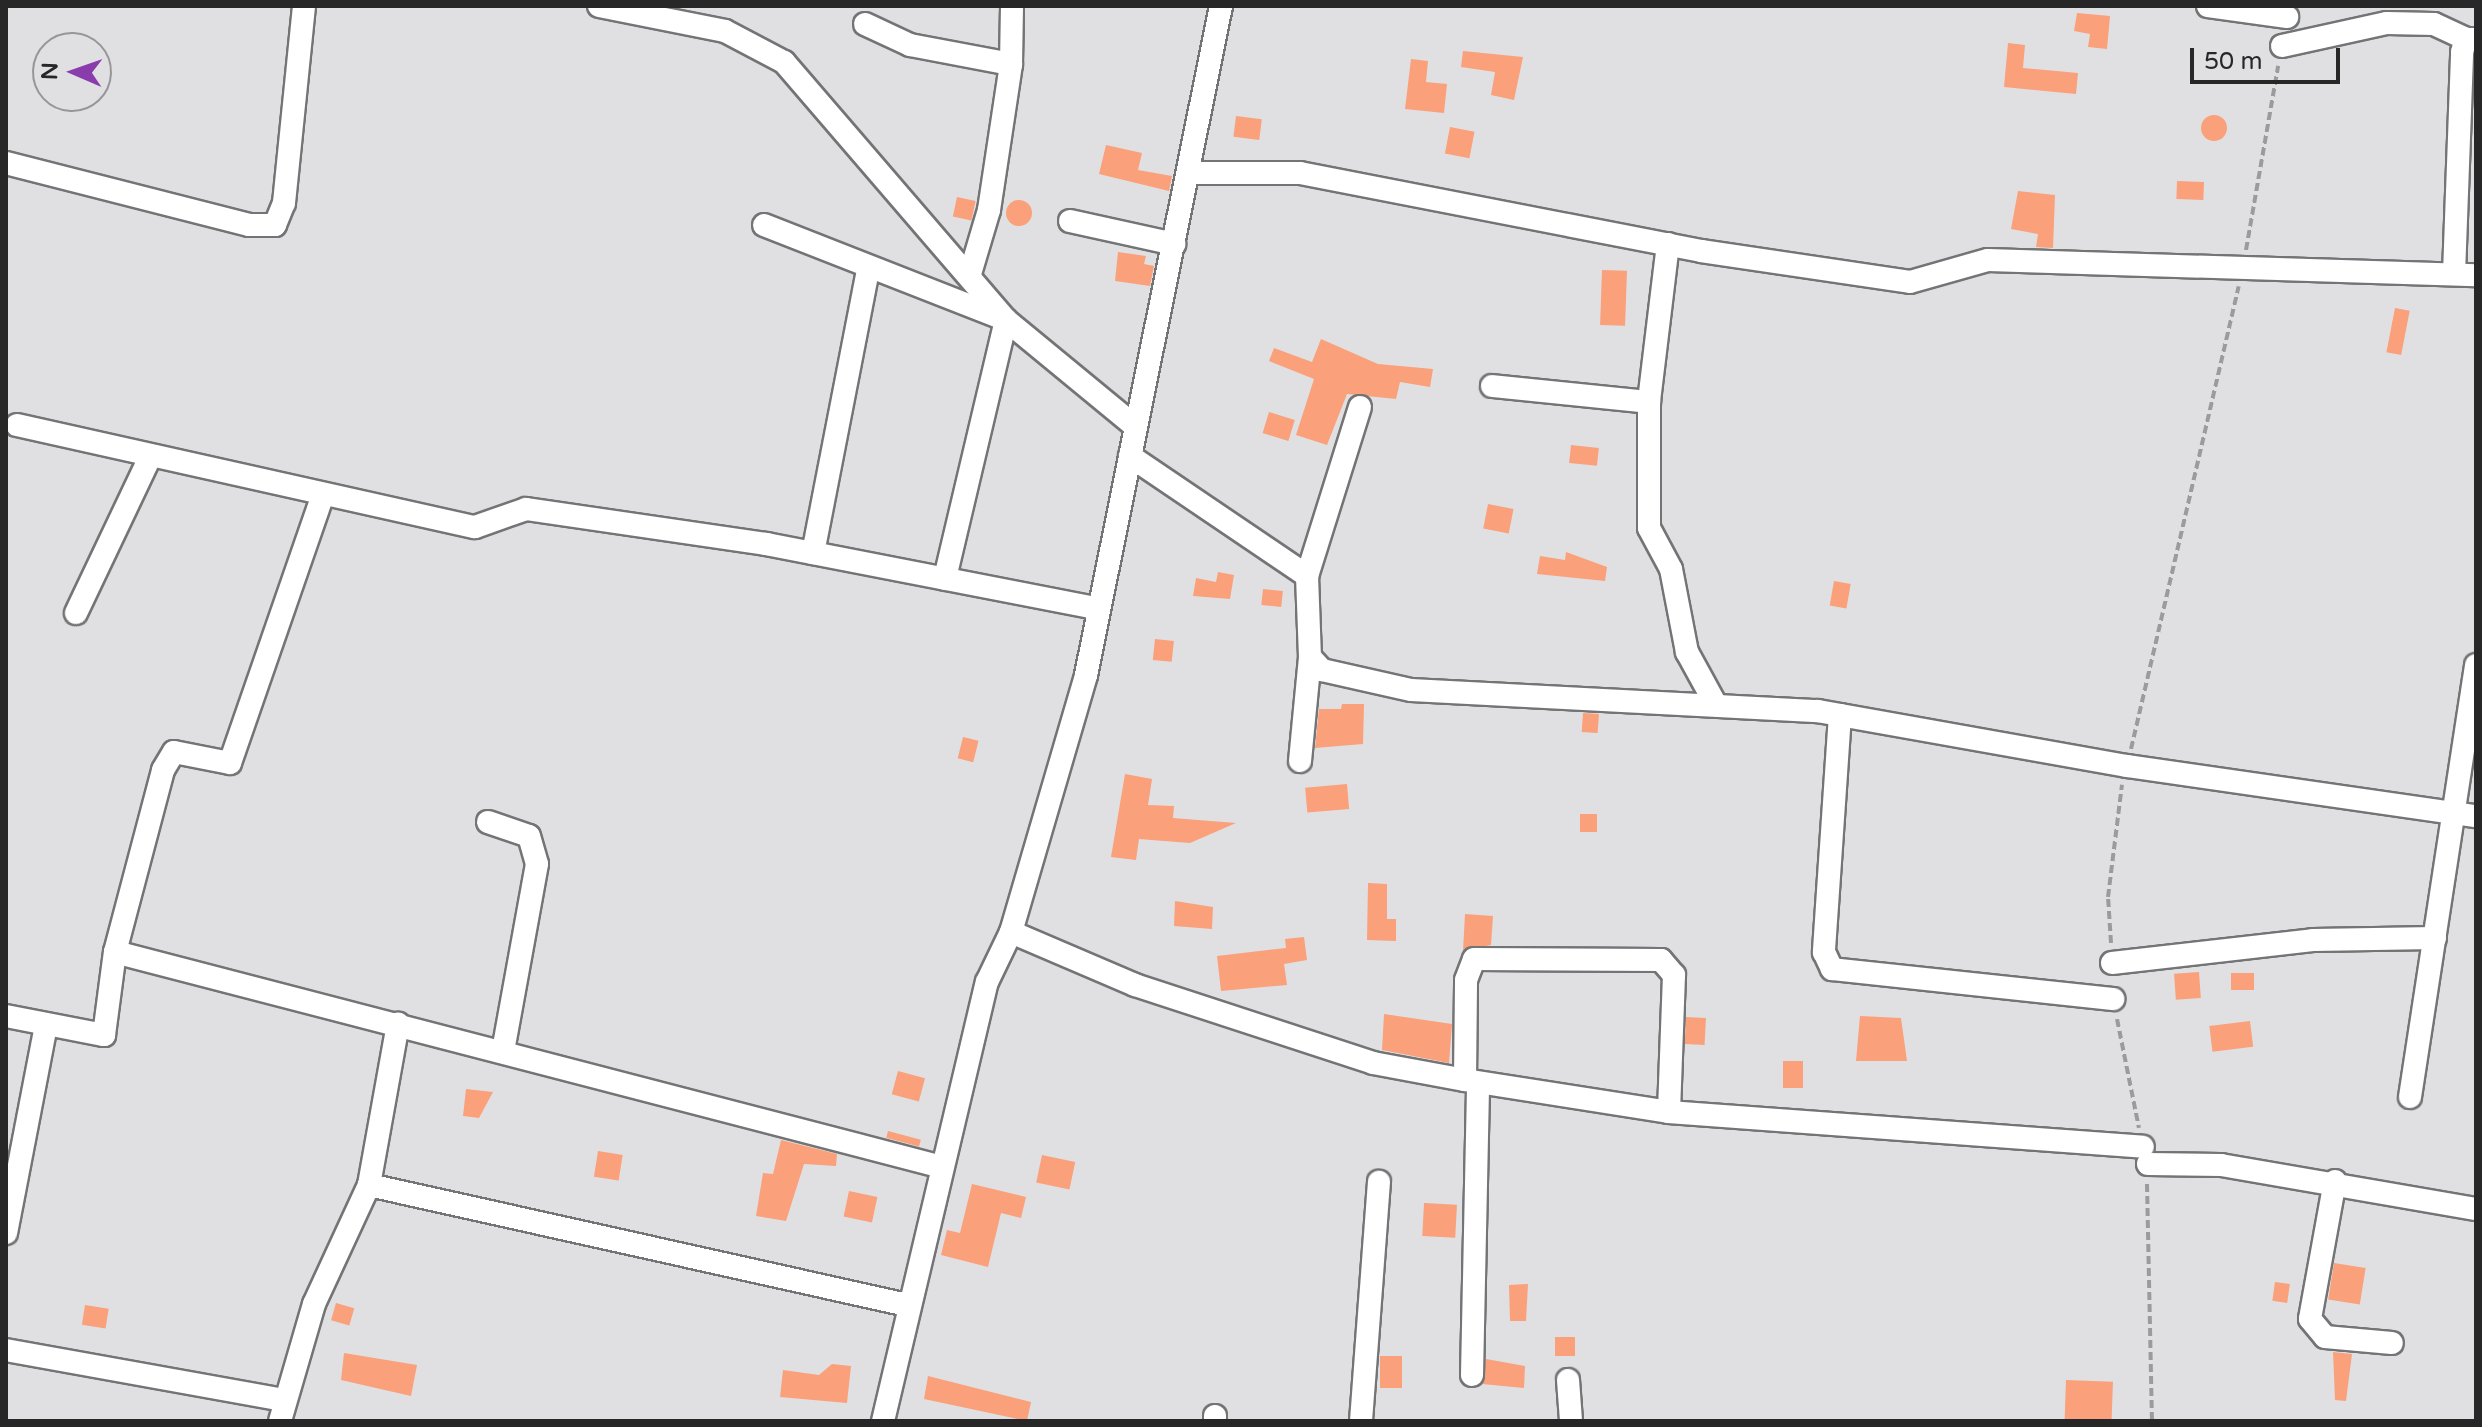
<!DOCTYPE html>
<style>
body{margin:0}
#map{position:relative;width:2482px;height:1427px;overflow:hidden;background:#e0e0e3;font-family:"Varela Round",sans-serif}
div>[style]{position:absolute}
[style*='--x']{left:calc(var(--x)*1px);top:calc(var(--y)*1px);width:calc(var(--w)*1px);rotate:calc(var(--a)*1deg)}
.building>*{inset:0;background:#faa07a;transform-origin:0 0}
.round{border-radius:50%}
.path>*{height:4px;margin-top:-2px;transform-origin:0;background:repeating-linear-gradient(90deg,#9b9b9e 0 8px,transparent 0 12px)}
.roads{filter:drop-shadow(2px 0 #737476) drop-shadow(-2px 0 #737476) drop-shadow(0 2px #737476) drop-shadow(0 -2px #737476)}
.minor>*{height:22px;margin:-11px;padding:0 11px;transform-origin:11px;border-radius:11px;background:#fff}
span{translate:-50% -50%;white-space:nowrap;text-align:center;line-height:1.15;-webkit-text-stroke:6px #e0e0e3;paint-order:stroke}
.frame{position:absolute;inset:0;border:8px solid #272728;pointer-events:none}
.north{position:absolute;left:32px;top:32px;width:80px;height:80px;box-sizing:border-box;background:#e0e0e3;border:2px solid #969698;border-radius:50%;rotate:272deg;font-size:22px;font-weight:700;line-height:32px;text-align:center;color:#272728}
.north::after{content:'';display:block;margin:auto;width:28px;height:36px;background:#8a3cac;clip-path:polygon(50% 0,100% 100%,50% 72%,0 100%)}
.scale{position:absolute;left:2190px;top:48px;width:150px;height:36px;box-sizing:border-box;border:4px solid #272728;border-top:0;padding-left:10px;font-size:24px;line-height:28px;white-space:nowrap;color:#272728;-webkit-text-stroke:6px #e0e0e3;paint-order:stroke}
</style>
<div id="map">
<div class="building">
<i style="clip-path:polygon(2077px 13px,2110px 16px,2107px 49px,2088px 47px,2090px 34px,2074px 31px)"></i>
<i style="clip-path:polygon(2008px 43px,2025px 45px,2023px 68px,2078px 73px,2076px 94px,2004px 87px)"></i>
<i style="clip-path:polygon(1463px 51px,1523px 57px,1514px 100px,1491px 95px,1495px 72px,1461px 67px)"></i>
<i style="clip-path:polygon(1411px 59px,1428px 61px,1426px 82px,1447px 84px,1444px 113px,1405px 109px)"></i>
<i class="round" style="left:2201px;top:115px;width:26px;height:26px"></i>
<i style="left:1236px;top:116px;width:26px;height:21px;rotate:7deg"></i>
<i style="left:1450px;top:127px;width:25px;height:27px;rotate:11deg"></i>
<i style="clip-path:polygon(1106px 145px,1142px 153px,1138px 170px,1172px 176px,1169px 191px,1099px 174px)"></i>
<i style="left:2177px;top:181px;width:27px;height:18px;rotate:2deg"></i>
<i style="clip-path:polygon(2018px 191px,2055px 195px,2053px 248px,2036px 247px,2038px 234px,2011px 229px)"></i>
<i style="left:957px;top:197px;width:19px;height:20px;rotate:12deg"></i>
<i class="round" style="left:1006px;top:200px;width:26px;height:26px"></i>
<i style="clip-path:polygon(1118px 252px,1146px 256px,1144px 264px,1154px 266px,1150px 286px,1115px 281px)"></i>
<i style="left:1602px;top:270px;width:25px;height:55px;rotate:2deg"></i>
<i style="left:2395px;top:308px;width:15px;height:45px;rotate:11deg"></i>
<i style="clip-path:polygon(1321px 339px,1378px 364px,1433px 369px,1430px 387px,1400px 382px,1396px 399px,1347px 394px,1327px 445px,1296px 435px,1314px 379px,1269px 361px,1274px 348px,1312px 362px)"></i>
<i style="left:1269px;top:412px;width:27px;height:22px;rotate:17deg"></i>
<i style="left:1571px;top:445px;width:28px;height:18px;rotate:6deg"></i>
<i style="left:1488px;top:504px;width:26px;height:25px;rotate:11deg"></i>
<i style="clip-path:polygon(1566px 552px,1607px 567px,1605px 581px,1537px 574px,1540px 556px,1565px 560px)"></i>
<i style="clip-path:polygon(1218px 572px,1234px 575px,1230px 599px,1193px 596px,1196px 578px,1216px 582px)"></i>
<i style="left:1834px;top:581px;width:17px;height:25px;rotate:10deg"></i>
<i style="left:1263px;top:589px;width:20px;height:16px;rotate:6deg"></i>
<i style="left:1155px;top:639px;width:19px;height:21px;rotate:6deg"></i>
<i style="clip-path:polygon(1342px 704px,1364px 704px,1363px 744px,1315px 748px,1319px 709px,1341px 709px)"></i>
<i style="left:1583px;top:713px;width:16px;height:19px;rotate:4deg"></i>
<i style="left:963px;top:737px;width:16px;height:22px;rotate:14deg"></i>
<i style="clip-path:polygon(1125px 774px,1152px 779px,1148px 805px,1174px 806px,1173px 818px,1236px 823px,1190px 843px,1139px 839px,1136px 860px,1111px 857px)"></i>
<i style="left:1347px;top:784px;width:25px;height:42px;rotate:85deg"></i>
<i style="left:1580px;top:814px;width:17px;height:18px"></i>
<i style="clip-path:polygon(1368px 883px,1387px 884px,1387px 919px,1396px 919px,1396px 941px,1367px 940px)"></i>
<i style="clip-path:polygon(1175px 901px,1213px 907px,1212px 929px,1174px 926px)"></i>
<i style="clip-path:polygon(1465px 914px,1493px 916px,1491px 945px,1463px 951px)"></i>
<i style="clip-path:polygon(1304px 937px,1307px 960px,1284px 964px,1287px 985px,1221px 991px,1217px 956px,1286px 948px,1285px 939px)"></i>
<i style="left:2199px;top:972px;width:26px;height:25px;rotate:86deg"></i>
<i style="left:2254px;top:973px;width:17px;height:23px;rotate:90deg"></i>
<i style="clip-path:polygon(1384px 1014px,1452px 1024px,1449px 1063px,1382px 1050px)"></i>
<i style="clip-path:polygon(1860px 1016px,1901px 1018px,1907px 1061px,1856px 1061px)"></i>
<i style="left:1686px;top:1017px;width:20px;height:27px;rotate:3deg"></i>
<i style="left:2250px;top:1021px;width:26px;height:41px;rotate:83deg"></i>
<i style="left:1783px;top:1061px;width:20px;height:27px"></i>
<i style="left:898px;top:1071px;width:28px;height:24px;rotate:15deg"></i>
<i style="clip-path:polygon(466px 1089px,493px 1092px,479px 1118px,463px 1116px)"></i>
<i style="left:888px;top:1131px;width:34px;height:7px;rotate:15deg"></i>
<i style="clip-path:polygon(781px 1140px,837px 1154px,836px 1166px,804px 1164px,786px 1221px,756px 1216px,763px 1173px,773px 1174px)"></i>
<i style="left:598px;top:1151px;width:25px;height:26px;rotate:9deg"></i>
<i style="left:1042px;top:1155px;width:34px;height:28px;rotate:12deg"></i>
<i style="clip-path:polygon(972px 1184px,1026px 1197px,1021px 1218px,1001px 1213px,988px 1267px,941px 1255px,947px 1230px,960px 1233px)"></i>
<i style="left:849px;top:1191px;width:29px;height:26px;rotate:12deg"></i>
<i style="left:1424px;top:1203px;width:33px;height:33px;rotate:3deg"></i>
<i style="left:2334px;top:1263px;width:32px;height:37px;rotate:9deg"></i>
<i style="left:2275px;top:1282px;width:15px;height:19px;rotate:8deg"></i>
<i style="clip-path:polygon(1528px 1284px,1526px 1321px,1510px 1321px,1509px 1285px)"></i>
<i style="left:336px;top:1303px;width:19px;height:18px;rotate:16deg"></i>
<i style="left:85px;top:1305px;width:24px;height:20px;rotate:9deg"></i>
<i style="left:1555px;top:1337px;width:20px;height:19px"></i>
<i style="clip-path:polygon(2333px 1352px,2352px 1354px,2346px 1401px,2335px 1400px)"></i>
<i style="clip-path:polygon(344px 1353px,417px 1365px,411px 1396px,341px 1380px)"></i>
<i style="left:1380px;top:1356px;width:22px;height:32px"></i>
<i style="clip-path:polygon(1486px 1359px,1525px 1366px,1524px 1388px,1482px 1384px)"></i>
<i style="clip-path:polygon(832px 1364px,851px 1366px,847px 1403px,780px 1397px,783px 1370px,819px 1375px)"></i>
<i style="clip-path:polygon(928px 1376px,1031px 1402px,1027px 1421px,924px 1399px)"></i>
<i style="left:2066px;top:1380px;width:47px;height:41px;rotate:2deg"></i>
</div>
<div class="path">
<i style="--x:2246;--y:250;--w:187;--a:-80.1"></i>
<i style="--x:2131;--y:749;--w:475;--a:-76.9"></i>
<i style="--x:2111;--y:943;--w:46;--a:-93.7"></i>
<i style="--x:2108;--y:897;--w:113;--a:-82.9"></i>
<i style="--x:2117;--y:1019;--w:111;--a:78.6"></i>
<i style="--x:2147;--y:1184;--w:237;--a:88.8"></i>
</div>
<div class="roads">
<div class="minor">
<i style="--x:599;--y:6;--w:128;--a:11.2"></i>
<i style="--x:725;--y:31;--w:67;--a:27.7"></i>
<i style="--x:784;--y:62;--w:340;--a:49.3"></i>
<i style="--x:1006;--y:320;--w:266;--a:103.3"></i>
<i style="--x:2208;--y:6;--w:80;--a:7.9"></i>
<i style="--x:865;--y:24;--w:50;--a:25"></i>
<i style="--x:910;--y:45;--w:103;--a:10.7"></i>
<i style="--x:2282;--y:46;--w:107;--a:-12.4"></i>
<i style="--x:2387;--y:23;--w:47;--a:1.2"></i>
<i style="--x:2434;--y:24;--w:35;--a:25"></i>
<i style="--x:6;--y:163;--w:251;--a:14.3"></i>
<i style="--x:249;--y:225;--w:26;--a:0"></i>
<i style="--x:275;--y:225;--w:24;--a:-68"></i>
<i style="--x:284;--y:203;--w:198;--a:-84.2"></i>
<i style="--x:1191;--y:173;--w:109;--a:0"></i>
<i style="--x:1300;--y:173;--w:409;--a:11"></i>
<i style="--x:1701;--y:251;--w:211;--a:8.4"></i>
<i style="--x:1910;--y:282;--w:81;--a:-15.8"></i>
<i style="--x:1988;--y:260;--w:488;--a:1.8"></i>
<i style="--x:1070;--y:221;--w:107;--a:12.4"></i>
<i style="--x:764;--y:225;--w:260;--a:21.4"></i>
<i style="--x:1006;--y:320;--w:168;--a:39.5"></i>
<i style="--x:1668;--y:244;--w:159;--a:96.9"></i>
<i style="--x:1649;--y:402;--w:126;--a:90"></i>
<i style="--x:1649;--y:528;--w:47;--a:61.8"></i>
<i style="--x:1671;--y:569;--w:85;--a:79.1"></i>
<i style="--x:1687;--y:652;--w:60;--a:61.3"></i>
<i style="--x:970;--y:274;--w:67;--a:-73.5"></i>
<i style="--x:989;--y:210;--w:148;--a:-81.4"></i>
<i style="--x:1011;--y:64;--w:58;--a:-89"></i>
<i style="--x:2454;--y:274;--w:222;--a:-87.9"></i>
<i style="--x:2462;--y:52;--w:14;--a:-73"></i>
<i style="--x:2466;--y:39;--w:10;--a:0"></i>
<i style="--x:1492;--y:386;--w:158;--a:5.8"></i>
<i style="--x:1360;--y:407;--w:177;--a:107.4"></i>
<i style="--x:1307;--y:576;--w:81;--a:87.9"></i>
<i style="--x:1310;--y:657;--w:18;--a:47"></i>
<i style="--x:1322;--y:670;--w:91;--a:12.7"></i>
<i style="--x:1411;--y:690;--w:408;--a:3"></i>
<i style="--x:1818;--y:711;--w:314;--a:10.1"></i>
<i style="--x:2127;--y:766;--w:353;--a:8.2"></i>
<i style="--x:17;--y:425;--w:469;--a:12.6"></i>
<i style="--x:475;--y:527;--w:54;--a:-19.4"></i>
<i style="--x:526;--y:509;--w:243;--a:8.3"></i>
<i style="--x:766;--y:544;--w:339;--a:11"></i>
<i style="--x:1130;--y:456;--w:214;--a:34.1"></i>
<i style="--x:813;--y:553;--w:288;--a:-79"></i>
<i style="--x:76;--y:613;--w:173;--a:-64.6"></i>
<i style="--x:1840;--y:715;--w:238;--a:93.9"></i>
<i style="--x:1824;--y:952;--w:19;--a:65"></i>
<i style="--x:1832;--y:969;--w:283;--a:6.1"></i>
<i style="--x:1300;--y:761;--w:104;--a:-84.5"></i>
<i style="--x:488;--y:822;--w:43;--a:18.9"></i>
<i style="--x:529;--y:836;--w:29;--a:74"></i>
<i style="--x:537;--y:864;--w:190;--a:100.3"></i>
<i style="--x:1011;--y:932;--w:135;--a:23.1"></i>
<i style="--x:1135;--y:985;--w:250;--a:18.1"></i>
<i style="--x:1373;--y:1063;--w:94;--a:10.5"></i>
<i style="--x:1465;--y:1080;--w:206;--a:8.9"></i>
<i style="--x:1669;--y:1112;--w:475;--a:4.2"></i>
<i style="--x:115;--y:952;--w:854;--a:14.57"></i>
<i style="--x:2112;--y:963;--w:202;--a:-6.5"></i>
<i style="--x:2313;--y:940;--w:122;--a:-0.9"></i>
<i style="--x:6;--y:1016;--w:100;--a:11"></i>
<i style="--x:104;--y:1035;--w:84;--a:-82.5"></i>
<i style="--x:115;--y:952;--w:188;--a:-75.2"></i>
<i style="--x:163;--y:770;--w:21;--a:-59"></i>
<i style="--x:174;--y:752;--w:57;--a:11.1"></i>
<i style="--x:230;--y:763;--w:281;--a:-70.9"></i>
<i style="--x:1465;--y:1080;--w:100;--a:-89.4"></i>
<i style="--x:1466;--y:980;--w:22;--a:-69"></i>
<i style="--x:1474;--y:959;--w:187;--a:0.3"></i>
<i style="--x:1661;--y:960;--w:20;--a:49"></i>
<i style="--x:1674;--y:975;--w:137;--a:92.1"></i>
<i style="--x:2410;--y:1097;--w:437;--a:-81.3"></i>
<i style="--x:2148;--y:1164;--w:73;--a:0.8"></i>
<i style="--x:2221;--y:1165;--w:259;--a:9.8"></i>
<i style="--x:2335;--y:1181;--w:140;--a:100.3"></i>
<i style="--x:2310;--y:1319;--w:23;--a:50"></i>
<i style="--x:2325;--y:1337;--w:67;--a:5.1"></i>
<i style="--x:369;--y:1185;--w:164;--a:-79.8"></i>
<i style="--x:6;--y:1233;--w:212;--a:-79.1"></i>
<i style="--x:6;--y:1350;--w:283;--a:10.2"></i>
<i style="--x:1472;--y:1375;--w:292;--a:-88.8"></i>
<i style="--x:1568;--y:1380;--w:41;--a:85.8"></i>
<i style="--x:280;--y:1421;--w:122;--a:-73.8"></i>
<i style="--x:314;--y:1304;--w:131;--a:-65.2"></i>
<i style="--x:369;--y:1185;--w:551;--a:12.57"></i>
<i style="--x:883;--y:1421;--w:451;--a:-76.7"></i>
<i style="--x:987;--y:982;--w:55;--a:-64.4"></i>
<i style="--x:1011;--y:932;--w:268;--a:-73.7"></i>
<i style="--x:1086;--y:675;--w:682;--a:-78.59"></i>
<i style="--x:1215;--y:1421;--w:5;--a:-90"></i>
<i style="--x:1361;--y:1421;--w:240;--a:-85.7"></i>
</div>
</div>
<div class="frame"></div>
<div class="north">N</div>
<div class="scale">50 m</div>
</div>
